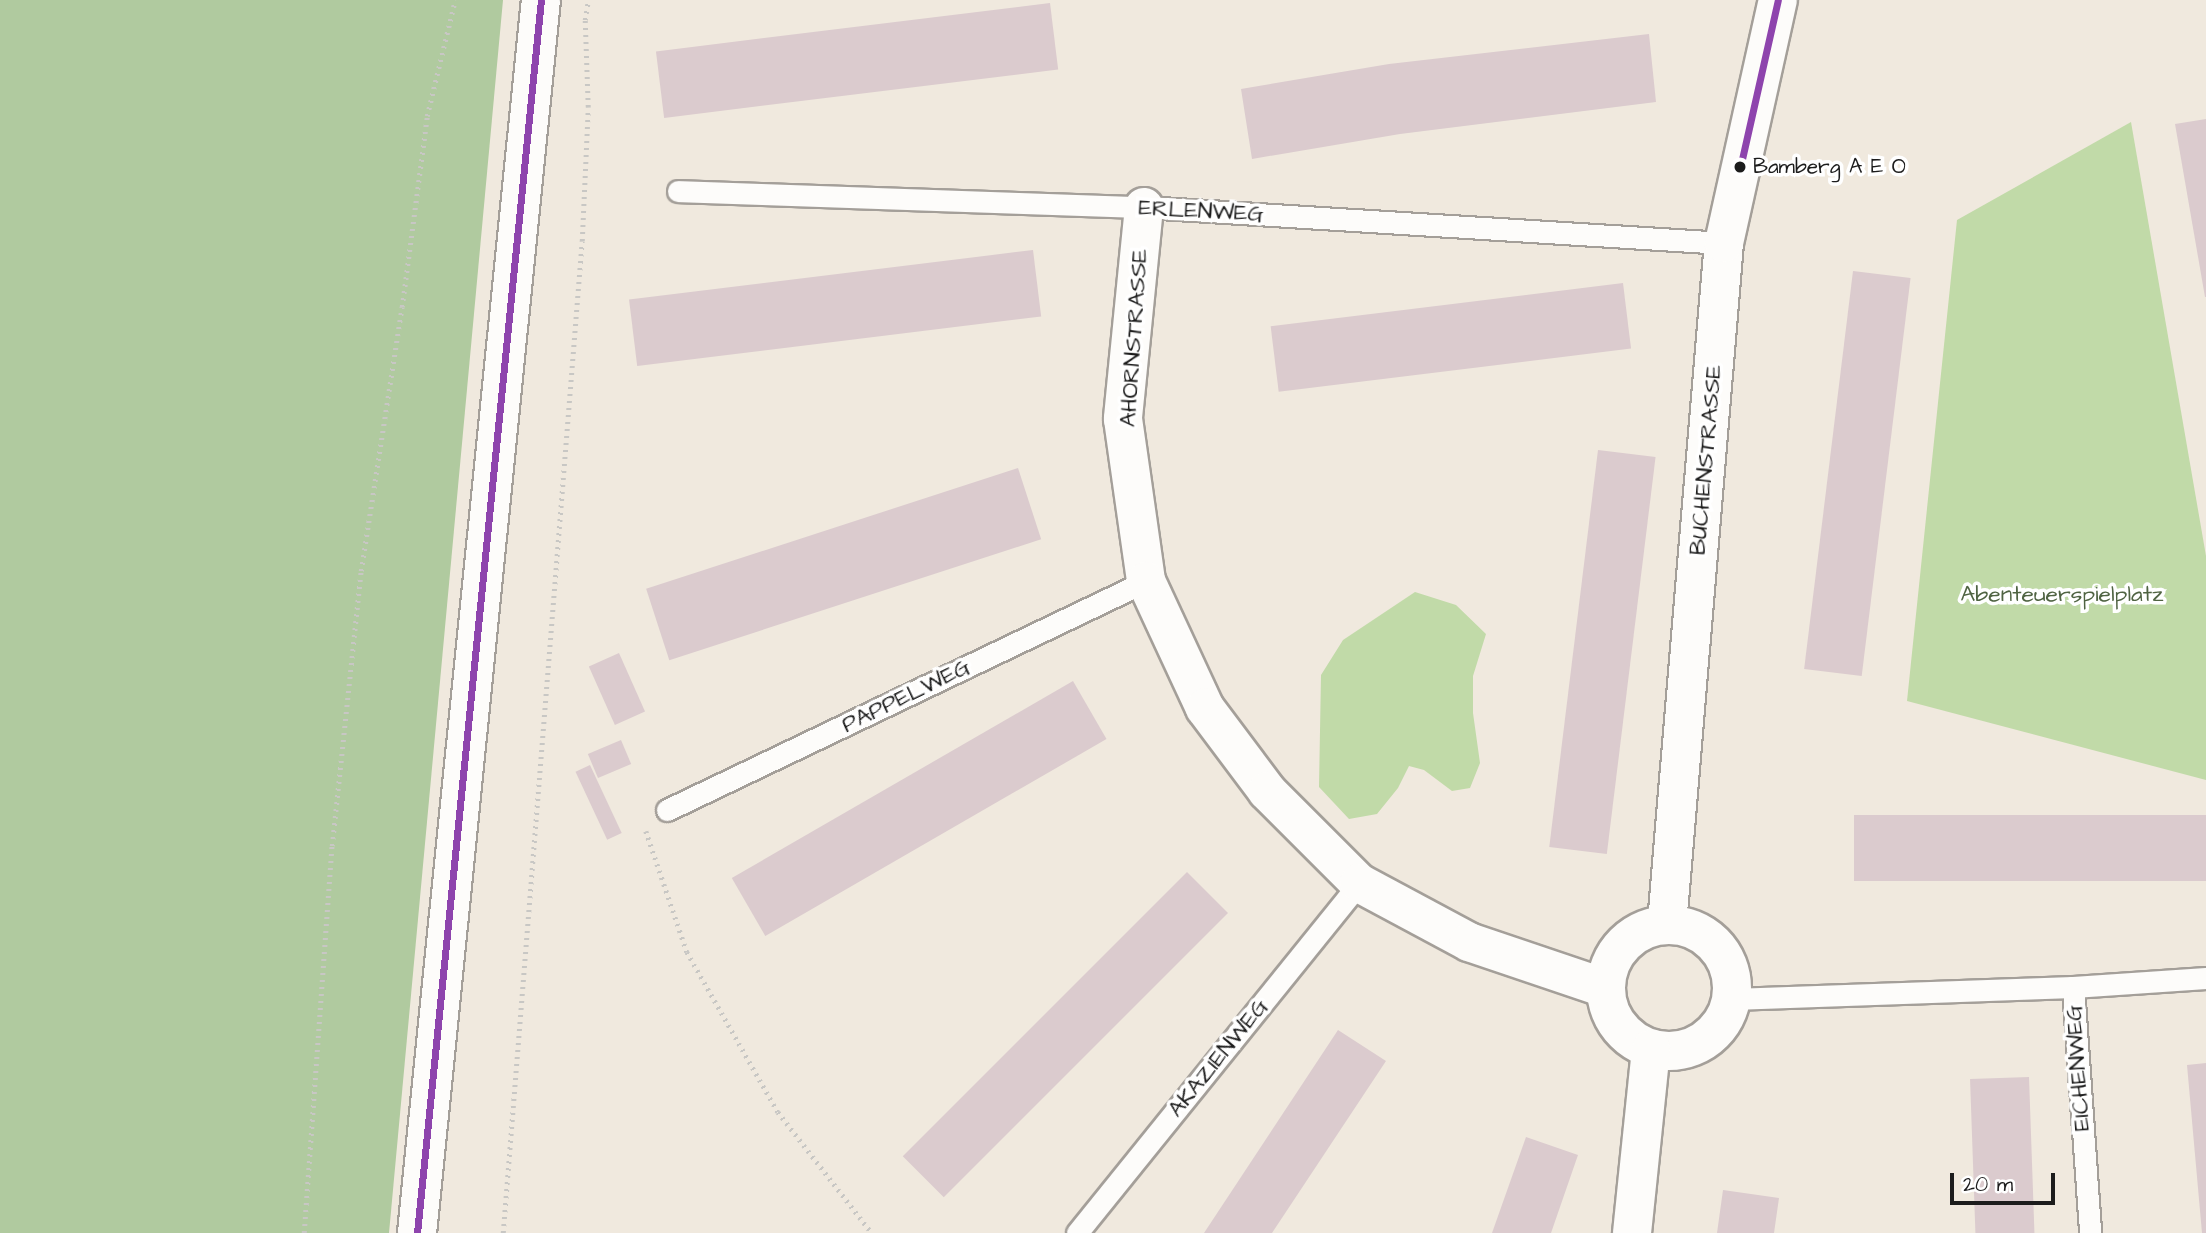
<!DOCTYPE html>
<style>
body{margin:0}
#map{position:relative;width:2206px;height:1233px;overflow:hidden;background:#f0e9de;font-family:"Architects Daughter",sans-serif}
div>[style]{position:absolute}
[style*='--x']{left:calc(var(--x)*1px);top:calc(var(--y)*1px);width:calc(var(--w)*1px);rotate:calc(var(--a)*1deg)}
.green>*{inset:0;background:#c1daa8}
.forest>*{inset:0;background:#b0ca9f}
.building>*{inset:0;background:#dbcbce;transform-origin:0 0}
.path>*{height:4.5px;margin-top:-2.25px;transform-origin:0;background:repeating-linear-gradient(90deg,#c8c7c4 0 2px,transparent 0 7px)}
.roads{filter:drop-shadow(2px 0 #a49f99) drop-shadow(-2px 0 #a49f99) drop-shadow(0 2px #a49f99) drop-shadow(0 -2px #a49f99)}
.service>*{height:21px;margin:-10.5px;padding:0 10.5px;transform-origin:10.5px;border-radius:10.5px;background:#fdfcfa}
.minor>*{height:38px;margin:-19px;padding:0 19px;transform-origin:19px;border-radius:19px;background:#fdfcfa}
.minor>.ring{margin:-19px;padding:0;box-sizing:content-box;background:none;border:38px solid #fdfcfa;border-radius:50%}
.secondary>*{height:38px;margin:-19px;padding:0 19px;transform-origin:19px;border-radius:19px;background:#fdfcfa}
.bus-1>*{height:7px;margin:-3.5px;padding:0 3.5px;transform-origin:3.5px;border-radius:3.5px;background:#8e44ad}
.dots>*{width:19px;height:19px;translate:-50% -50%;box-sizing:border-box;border:4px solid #fff;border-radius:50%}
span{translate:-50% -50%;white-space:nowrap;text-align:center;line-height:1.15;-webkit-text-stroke:7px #fff;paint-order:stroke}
.bus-label{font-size:21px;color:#1c1c1c}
.left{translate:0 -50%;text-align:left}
.street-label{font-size:23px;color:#1c1c1c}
.park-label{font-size:23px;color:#4f6342}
.scale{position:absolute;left:1950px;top:1173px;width:105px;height:32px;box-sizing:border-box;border:4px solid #1c1c1c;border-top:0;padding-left:9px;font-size:21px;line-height:24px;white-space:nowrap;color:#1c1c1c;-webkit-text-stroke:5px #fff;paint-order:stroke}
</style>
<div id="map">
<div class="green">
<i style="clip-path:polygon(2131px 122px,2206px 556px,2206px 780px,1907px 701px,1957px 220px)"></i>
<i style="clip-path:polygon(1415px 592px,1456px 605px,1486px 634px,1473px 676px,1473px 713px,1480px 763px,1470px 788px,1452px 791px,1424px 770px,1409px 766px,1398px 788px,1377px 814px,1349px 819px,1319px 787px,1321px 675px,1343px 640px)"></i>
</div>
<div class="forest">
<i style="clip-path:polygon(0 0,503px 0,389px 1233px,0 1233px)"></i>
</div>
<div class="building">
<i style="left:1050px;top:3px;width:67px;height:397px;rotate:83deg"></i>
<i style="clip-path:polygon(1649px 34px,1656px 102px,1400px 134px,1252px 159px,1241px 89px,1389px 64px)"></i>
<i style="clip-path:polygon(2206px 119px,2206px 297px,2205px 297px,2175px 124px)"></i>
<i style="left:1033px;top:250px;width:67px;height:407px;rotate:83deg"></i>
<i style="left:1853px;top:271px;width:58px;height:401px;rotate:7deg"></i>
<i style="left:1623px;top:283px;width:66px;height:355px;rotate:83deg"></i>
<i style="left:1598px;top:450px;width:58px;height:400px;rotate:7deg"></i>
<i style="left:1018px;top:468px;width:75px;height:391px;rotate:72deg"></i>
<i style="left:619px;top:653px;width:64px;height:33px;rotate:66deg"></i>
<i style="left:1073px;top:681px;width:67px;height:394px;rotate:60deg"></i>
<i style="left:621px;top:740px;width:26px;height:36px;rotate:67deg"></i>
<i style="left:590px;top:765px;width:75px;height:16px;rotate:65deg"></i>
<i style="left:2206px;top:815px;width:66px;height:352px;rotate:90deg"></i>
<i style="left:1187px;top:872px;width:58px;height:402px;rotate:45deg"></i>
<i style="clip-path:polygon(1338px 1030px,1386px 1061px,1272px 1233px,1204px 1233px)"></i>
<i style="clip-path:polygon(2206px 1063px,2206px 1233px,2202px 1233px,2187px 1065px)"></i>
<i style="left:2029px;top:1077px;width:156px;height:59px;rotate:88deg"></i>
<i style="clip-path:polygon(1526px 1137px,1578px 1155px,1551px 1233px,1492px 1233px)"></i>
<i style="clip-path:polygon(1723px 1190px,1779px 1198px,1774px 1233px,1717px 1233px)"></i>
</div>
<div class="path">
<i style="--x:646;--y:831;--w:128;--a:71.3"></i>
<i style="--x:687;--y:952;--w:184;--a:60.4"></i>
<i style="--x:778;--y:1112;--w:153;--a:52.2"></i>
<i style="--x:304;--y:1233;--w:388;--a:-85.9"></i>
<i style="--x:332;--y:846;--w:277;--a:-84"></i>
<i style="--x:361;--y:571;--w:267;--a:-81.2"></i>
<i style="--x:402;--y:307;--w:193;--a:-82.5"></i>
<i style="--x:427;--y:116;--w:119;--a:-76.4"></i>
<i style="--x:503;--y:1233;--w:995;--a:-85.45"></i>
<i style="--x:582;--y:241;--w:134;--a:-87.4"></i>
<i style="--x:588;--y:107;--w:87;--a:-92"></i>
<i style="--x:585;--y:20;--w:20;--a:-81"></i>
</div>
<div class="roads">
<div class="service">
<i style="--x:678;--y:191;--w:466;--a:2"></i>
<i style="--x:1144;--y:207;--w:581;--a:3.55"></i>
<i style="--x:667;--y:810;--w:531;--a:-25.55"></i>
<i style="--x:2073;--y:987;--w:247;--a:86"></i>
<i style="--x:1732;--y:999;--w:341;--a:-2"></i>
<i style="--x:2073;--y:987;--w:133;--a:-3.9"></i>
<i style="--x:1077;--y:1233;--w:449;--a:-51.1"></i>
</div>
<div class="minor">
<i style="--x:1144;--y:207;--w:213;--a:95.7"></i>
<i style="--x:1123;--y:419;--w:164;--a:81.9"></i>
<i style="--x:1146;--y:581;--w:140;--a:65.1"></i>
<i style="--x:1205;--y:708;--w:104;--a:53.2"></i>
<i style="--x:1267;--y:791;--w:130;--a:45"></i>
<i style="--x:1359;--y:883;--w:125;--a:28.2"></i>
<i style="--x:1469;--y:942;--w:144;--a:18.7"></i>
<i style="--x:1667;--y:924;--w:683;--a:-85.22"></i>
<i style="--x:1724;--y:243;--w:249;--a:-77.5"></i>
<i class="ring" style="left:1606px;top:925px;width:88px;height:88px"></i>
<i style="--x:1632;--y:1233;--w:185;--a:-84.1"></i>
</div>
<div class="secondary">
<i style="--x:417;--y:1233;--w:1239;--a:-84.26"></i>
</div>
</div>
<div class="bus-1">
<i style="--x:1740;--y:168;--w:172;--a:-77.3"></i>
<i style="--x:417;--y:1233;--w:1239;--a:-84.26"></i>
</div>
<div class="dots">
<i style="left:1740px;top:167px;background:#1c1c1c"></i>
</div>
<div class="bus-label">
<span class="left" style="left:1753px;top:167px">Bamberg A E O</span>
</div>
<div class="street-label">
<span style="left:1201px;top:211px;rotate:3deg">ERLENWEG</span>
<span style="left:1134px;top:338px;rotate:-86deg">AHORNSTRASSE</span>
<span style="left:1706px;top:460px;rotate:-85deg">BUCHENSTRASSE</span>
<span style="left:906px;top:696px;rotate:-26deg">PAPPELWEG</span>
<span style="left:1218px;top:1058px;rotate:-51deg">AKAZIENWEG</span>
<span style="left:2078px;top:1068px;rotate:-94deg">EICHENWEG</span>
</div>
<div class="park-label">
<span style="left:2062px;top:594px">Abenteuerspielplatz</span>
</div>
<div class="scale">20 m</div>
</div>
